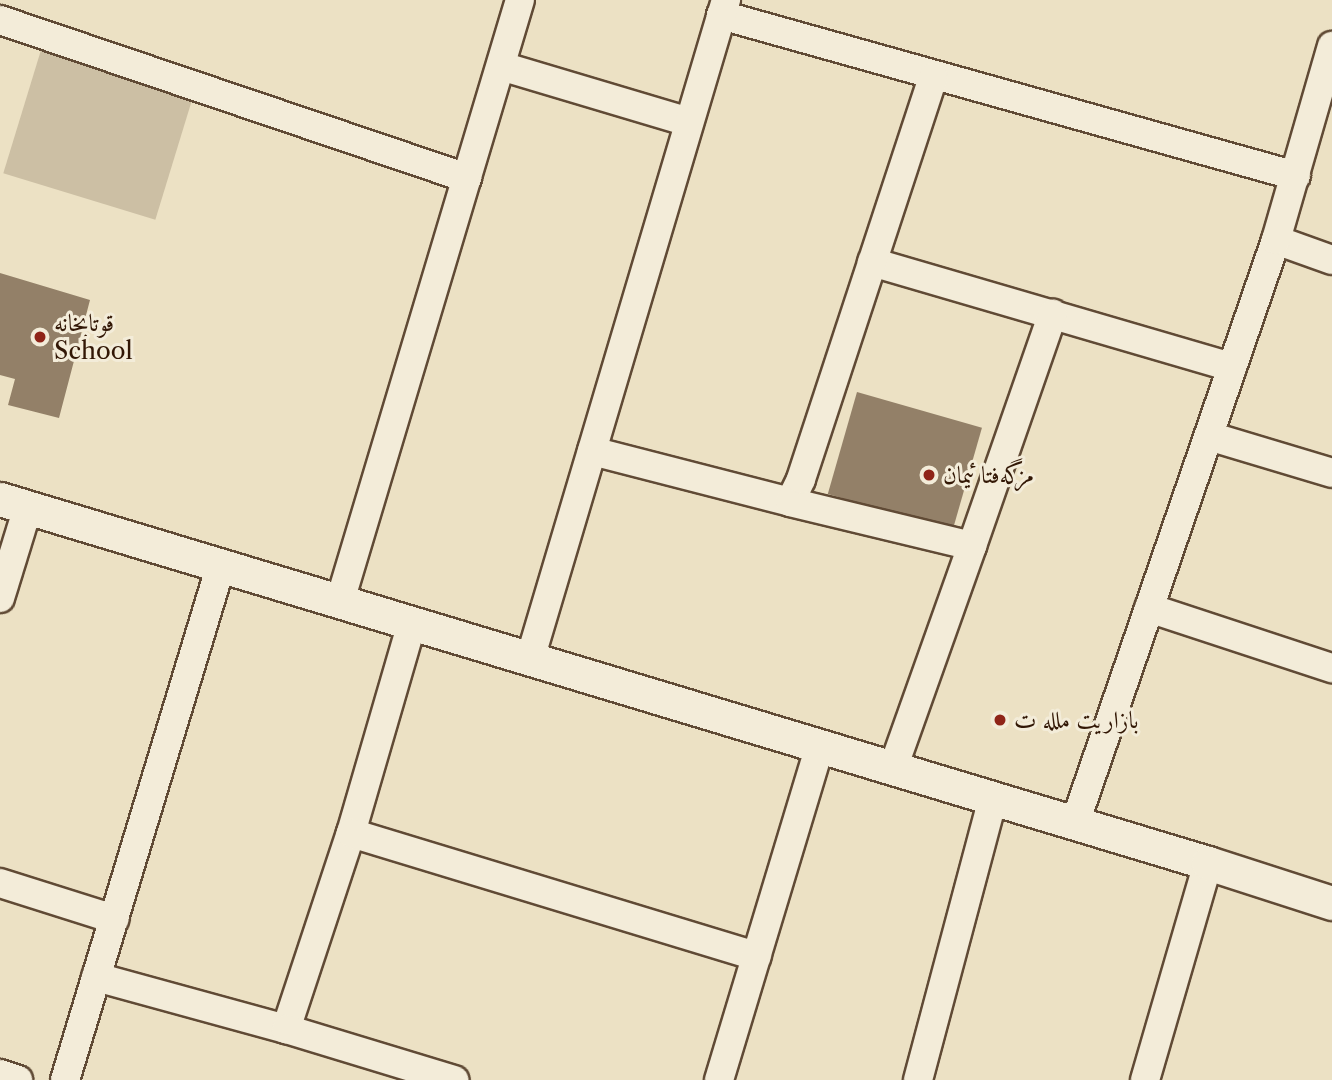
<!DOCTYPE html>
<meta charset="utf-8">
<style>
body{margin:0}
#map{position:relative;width:1332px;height:1080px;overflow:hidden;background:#ece1c4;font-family:"Libre Caslon Text",Amiri,serif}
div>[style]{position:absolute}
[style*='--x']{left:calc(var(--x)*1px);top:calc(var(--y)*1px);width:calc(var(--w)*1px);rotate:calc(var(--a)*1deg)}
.green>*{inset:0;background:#ccbfa4;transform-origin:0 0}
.building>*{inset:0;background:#938068;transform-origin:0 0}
.roads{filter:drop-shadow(2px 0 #604a35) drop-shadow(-2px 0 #604a35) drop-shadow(0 2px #604a35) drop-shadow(0 -2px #604a35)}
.minor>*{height:28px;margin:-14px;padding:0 14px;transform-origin:14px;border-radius:14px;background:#f3ecd9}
.tertiary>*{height:33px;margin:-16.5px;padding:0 16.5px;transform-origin:16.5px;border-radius:16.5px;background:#f3ecd9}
.dots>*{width:19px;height:19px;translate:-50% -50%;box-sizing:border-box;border:4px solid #f3ecd9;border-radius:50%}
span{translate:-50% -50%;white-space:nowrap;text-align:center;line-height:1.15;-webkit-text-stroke:6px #f3ecd9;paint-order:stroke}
.poi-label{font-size:24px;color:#321705}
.left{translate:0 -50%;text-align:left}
</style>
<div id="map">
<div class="green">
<i style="left:41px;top:50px;width:159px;height:129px;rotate:17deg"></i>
</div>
<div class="building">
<i style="clip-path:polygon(0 273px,90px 300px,59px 418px,8px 405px,15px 379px,0 375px)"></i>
<i style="left:857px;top:392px;width:130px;height:106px;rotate:16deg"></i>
</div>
<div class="roads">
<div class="minor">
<i style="--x:721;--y:15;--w:597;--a:15.64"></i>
<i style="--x:0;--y:20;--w:493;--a:18.7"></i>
<i style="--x:501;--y:66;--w:196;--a:16.6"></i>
<i style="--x:1276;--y:240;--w:59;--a:19.7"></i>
<i style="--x:872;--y:262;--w:375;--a:16.3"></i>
<i style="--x:1209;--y:436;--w:128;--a:16.7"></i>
<i style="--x:592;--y:451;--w:204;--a:14.4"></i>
<i style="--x:972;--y:546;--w:246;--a:-70.8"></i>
<i style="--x:0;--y:598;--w:95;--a:-72.9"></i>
<i style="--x:340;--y:601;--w:627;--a:-73.33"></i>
<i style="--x:1149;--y:608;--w:193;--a:18.2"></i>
<i style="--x:530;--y:659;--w:688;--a:-73.44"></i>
<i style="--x:893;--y:768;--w:236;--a:-70.4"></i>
<i style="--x:972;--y:546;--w:187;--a:-166.4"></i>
<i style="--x:790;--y:502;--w:25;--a:-64"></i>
<i style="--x:801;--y:479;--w:423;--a:-71.8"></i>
<i style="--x:1075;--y:823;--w:617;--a:-70.98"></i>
<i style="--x:1276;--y:240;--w:202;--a:-73.9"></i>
<i style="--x:351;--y:833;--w:219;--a:-73.8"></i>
<i style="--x:0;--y:883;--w:120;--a:17.5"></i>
<i style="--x:96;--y:977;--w:197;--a:15.3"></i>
<i style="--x:286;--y:1029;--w:206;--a:-71.7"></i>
<i style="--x:351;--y:833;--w:424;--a:16.9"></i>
<i style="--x:286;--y:1029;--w:176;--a:16.9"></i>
<i style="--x:0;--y:1074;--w:19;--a:18"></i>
<i style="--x:65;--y:1080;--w:538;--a:-73.15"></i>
<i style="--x:719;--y:1080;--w:349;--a:-73.2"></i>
<i style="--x:918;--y:1080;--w:292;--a:-75.1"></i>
<i style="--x:1145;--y:1080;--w:226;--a:-73.8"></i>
</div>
<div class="tertiary">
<i style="--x:0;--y:499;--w:1262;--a:16.77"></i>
<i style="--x:1208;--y:863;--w:130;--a:17.9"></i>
</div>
</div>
<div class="dots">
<i style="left:40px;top:337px;background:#8f2418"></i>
<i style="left:929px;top:475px;background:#8f2418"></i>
<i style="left:1000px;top:720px;background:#8f2418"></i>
</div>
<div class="poi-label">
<span class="left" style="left:54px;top:337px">قوتابخانه‌<br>School</span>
<span class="left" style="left:943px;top:475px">مزگەفتا ئيمان</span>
<span class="left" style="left:1014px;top:720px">بازاريت ملله ت</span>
</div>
</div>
